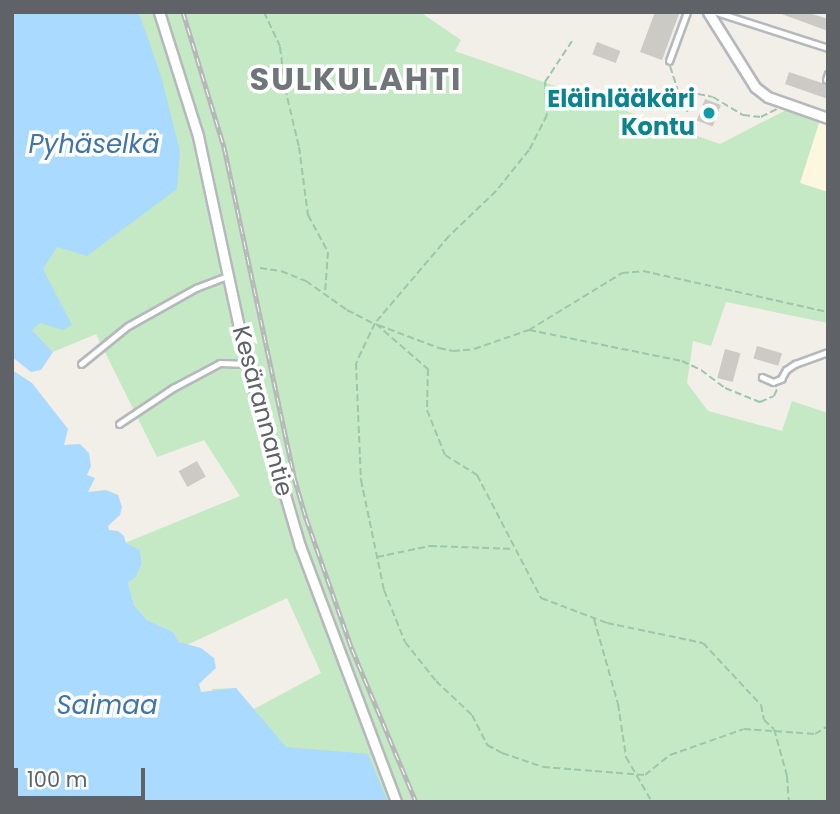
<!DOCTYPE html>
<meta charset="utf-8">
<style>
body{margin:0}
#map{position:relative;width:840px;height:814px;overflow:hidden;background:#f1efe8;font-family:Poppins,sans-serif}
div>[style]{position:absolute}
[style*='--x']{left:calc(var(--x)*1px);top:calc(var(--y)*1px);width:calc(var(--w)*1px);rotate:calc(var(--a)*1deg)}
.commercial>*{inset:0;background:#fef7e0}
.green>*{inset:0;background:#c5e8c5}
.water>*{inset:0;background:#aadaff}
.building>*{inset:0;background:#cccac5;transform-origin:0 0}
.path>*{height:2px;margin-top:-1px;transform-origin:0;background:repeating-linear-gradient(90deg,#9cc7a9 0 7px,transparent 0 10.5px)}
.roads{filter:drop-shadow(2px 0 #b5b8bc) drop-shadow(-2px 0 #b5b8bc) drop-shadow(0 2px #b5b8bc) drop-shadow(0 -2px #b5b8bc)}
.lane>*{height:4.5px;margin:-2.25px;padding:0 2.25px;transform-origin:2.25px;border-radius:2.25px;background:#fff}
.street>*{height:9px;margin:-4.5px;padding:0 4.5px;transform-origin:4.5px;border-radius:4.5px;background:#fff}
.rail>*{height:5px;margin-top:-2.5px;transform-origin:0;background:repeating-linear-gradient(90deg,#fff 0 8px,#b6b7b8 0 16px);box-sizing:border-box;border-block:2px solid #b6b7b8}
.dots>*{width:19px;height:19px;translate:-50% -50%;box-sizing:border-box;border:4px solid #fff;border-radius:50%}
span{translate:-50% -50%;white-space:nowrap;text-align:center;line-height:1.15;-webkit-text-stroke:7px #fff;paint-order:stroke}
.culture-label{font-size:24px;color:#0d838f;font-weight:700}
.right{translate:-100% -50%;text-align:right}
.street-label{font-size:24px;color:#5f6368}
.water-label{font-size:26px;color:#4174aa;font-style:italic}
.district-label{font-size:32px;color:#70757a;font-weight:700;letter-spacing:2px}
.frame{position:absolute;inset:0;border:14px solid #5f6368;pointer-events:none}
.scale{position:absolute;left:14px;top:768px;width:131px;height:32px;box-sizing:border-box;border:4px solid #5f6368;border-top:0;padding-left:9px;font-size:21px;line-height:24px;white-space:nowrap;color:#5f6368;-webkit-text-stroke:5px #fff;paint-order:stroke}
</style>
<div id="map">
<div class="commercial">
<i style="clip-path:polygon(820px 120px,828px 123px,828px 192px,799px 183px)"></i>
</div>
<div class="green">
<i style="clip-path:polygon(12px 12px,420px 12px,461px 40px,455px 51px,720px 144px,788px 109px,820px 120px,800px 183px,828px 192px,828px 323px,726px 302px,711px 346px,693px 341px,687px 383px,708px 411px,782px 431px,792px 401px,828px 413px,828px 802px,200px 802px,212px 689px,236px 688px,252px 710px,321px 673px,287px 598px,187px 645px,179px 642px,173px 632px,147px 620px,134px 605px,128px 583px,136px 577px,142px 563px,140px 550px,125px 543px,240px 496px,204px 440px,157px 457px,96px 334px,53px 352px,32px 330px)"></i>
</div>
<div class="water">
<i style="clip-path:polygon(12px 12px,136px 12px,140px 16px,161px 76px,180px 151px,177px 189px,87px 256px,57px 247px,43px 269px,72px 325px,63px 330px,40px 323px,32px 330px,53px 352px,41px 370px,31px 372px,12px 357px)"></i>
<i style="clip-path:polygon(12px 370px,32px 383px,68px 429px,64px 445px,80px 444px,89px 453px,91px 466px,87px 475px,95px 478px,88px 492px,106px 490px,118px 495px,122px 507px,120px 515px,108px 526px,109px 530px,118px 531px,124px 536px,126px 543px,140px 550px,142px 563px,136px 577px,128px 583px,134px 605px,147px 620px,173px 632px,179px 642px,201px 648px,214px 658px,216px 668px,199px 684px,201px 692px,236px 688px,286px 747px,368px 754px,388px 802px,12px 802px)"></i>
</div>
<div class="building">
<i style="clip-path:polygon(655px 12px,679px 14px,662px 60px,640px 52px)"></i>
<i style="clip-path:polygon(776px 12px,806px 12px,828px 19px,828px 31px)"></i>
<i style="left:597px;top:42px;width:25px;height:13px;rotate:21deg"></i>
<i style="clip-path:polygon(789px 72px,828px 85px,828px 99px,785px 84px)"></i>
<i style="left:705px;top:99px;width:17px;height:23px;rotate:21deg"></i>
<i style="left:757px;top:346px;width:26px;height:13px;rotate:16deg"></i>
<i style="left:725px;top:349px;width:16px;height:30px;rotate:15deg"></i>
<i style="left:197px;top:461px;width:18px;height:21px;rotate:61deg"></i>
</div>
<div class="path">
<i style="--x:264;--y:12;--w:38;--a:65"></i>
<i style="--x:280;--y:47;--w:41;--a:83"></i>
<i style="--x:285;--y:88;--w:61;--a:76.7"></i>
<i style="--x:299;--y:147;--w:69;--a:82.5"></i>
<i style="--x:308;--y:215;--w:42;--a:61.6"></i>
<i style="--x:328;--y:252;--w:41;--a:94.2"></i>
<i style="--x:572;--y:41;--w:49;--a:123.4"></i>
<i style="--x:545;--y:82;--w:33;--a:87"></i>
<i style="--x:547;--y:115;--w:39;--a:117"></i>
<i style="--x:529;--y:150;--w:53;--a:128.8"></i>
<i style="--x:496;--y:191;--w:65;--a:136.2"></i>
<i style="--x:449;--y:236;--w:114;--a:130.4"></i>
<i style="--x:375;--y:323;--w:44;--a:115.4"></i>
<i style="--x:356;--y:363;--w:117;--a:87.6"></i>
<i style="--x:361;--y:480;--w:112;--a:78.2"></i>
<i style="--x:384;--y:590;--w:56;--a:68"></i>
<i style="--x:405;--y:642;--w:50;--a:51.5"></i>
<i style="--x:436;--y:681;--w:50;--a:43.4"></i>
<i style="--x:472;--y:715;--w:34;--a:63"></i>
<i style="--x:487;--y:745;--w:17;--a:28"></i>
<i style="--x:502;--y:753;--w:43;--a:18.9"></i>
<i style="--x:543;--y:767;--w:102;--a:4.5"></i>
<i style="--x:645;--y:775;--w:32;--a:-39"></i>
<i style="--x:670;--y:755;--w:78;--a:-19.4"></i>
<i style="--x:744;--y:729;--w:71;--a:4"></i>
<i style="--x:815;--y:734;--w:15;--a:-32"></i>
<i style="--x:670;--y:66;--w:33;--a:72"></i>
<i style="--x:680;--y:97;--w:11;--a:34"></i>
<i style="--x:687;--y:112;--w:14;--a:-73"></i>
<i style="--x:691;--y:99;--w:9;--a:-36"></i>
<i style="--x:698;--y:94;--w:15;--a:11"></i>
<i style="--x:713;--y:97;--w:35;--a:31"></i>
<i style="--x:743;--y:115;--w:18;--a:6"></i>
<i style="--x:761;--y:117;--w:18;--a:-27"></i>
<i style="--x:260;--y:268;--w:21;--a:8"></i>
<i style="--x:281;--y:271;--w:27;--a:22"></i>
<i style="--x:306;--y:281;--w:50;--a:35.3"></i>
<i style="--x:347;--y:310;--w:29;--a:27"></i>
<i style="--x:376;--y:324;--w:69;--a:40.9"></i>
<i style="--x:428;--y:369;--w:41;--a:91.4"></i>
<i style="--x:427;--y:410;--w:48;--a:68.2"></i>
<i style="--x:445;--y:455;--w:38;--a:32"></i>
<i style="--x:477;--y:475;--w:139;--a:62.5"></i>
<i style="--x:541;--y:598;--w:71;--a:20.7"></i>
<i style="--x:607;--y:623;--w:98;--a:11.8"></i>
<i style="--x:703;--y:643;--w:85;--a:46.9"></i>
<i style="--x:761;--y:705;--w:15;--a:79"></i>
<i style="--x:764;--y:720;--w:13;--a:42"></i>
<i style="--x:774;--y:729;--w:49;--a:74.5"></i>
<i style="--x:787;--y:776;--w:26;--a:86"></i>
<i style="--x:378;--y:325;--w:65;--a:20.7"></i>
<i style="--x:439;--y:348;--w:14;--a:12"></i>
<i style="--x:453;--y:351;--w:21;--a:-5"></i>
<i style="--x:474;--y:349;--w:58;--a:-19.1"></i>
<i style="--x:529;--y:330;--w:109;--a:-31.5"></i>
<i style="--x:622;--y:273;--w:21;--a:-5"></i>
<i style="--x:643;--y:271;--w:189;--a:12.5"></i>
<i style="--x:529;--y:330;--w:156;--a:11.5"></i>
<i style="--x:682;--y:361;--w:21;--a:25"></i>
<i style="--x:701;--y:370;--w:30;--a:37"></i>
<i style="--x:725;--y:388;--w:38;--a:22"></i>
<i style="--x:760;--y:402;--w:15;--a:-23"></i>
<i style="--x:774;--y:396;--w:10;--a:-66"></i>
<i style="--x:377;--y:557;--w:54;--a:-11.7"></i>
<i style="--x:430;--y:546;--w:84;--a:2"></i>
<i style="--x:594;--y:619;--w:88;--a:74.2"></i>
<i style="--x:618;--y:704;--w:54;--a:81.4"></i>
<i style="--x:626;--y:757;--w:52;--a:60"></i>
</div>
<div class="roads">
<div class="lane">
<i style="--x:716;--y:12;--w:118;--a:17.8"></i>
<i style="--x:669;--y:61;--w:52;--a:-69.8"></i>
<i style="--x:826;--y:80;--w:6;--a:-72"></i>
<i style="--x:81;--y:364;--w:60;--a:-39"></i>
<i style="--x:128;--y:326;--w:78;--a:-29.2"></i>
<i style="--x:196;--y:288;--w:33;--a:-21"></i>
<i style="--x:762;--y:377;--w:12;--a:24"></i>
<i style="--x:773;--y:382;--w:9;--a:-21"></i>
<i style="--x:781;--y:379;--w:10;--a:-61"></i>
<i style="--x:786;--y:370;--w:11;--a:-34"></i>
<i style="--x:795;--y:364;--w:35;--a:-20"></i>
<i style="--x:119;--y:424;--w:65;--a:-33.7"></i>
<i style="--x:173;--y:388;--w:53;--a:-28"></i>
<i style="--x:220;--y:363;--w:26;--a:2"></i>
</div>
<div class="street">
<i style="--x:159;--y:12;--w:130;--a:72.5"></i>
<i style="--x:198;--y:136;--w:233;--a:77.9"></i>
<i style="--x:247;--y:364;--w:190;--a:73.8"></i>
<i style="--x:300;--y:546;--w:273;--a:69.4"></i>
<i style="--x:708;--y:12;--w:89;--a:57.9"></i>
<i style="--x:755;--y:87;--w:16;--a:38"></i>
<i style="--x:768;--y:97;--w:64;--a:19.3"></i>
</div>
</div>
<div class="rail">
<i style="--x:183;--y:12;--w:141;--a:73.1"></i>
<i style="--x:224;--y:147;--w:337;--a:78"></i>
<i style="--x:294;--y:477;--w:43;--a:73.7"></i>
<i style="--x:306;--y:518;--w:139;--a:70.7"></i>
<i style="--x:352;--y:649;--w:166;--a:67.3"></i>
</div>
<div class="dots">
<i style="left:709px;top:113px;background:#0f9aa8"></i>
</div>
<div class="culture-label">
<span class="right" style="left:695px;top:113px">Eläinlääkäri<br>Kontu</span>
</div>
<div class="street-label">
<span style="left:263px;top:411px;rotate:75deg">Kesärannantie</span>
</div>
<div class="water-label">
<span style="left:94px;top:145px">Pyhäselkä</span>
<span style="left:107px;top:706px">Saimaa</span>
</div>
<div class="district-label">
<span style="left:356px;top:79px">SULKULAHTI</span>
</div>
<div class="frame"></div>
<div class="scale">100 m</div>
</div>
